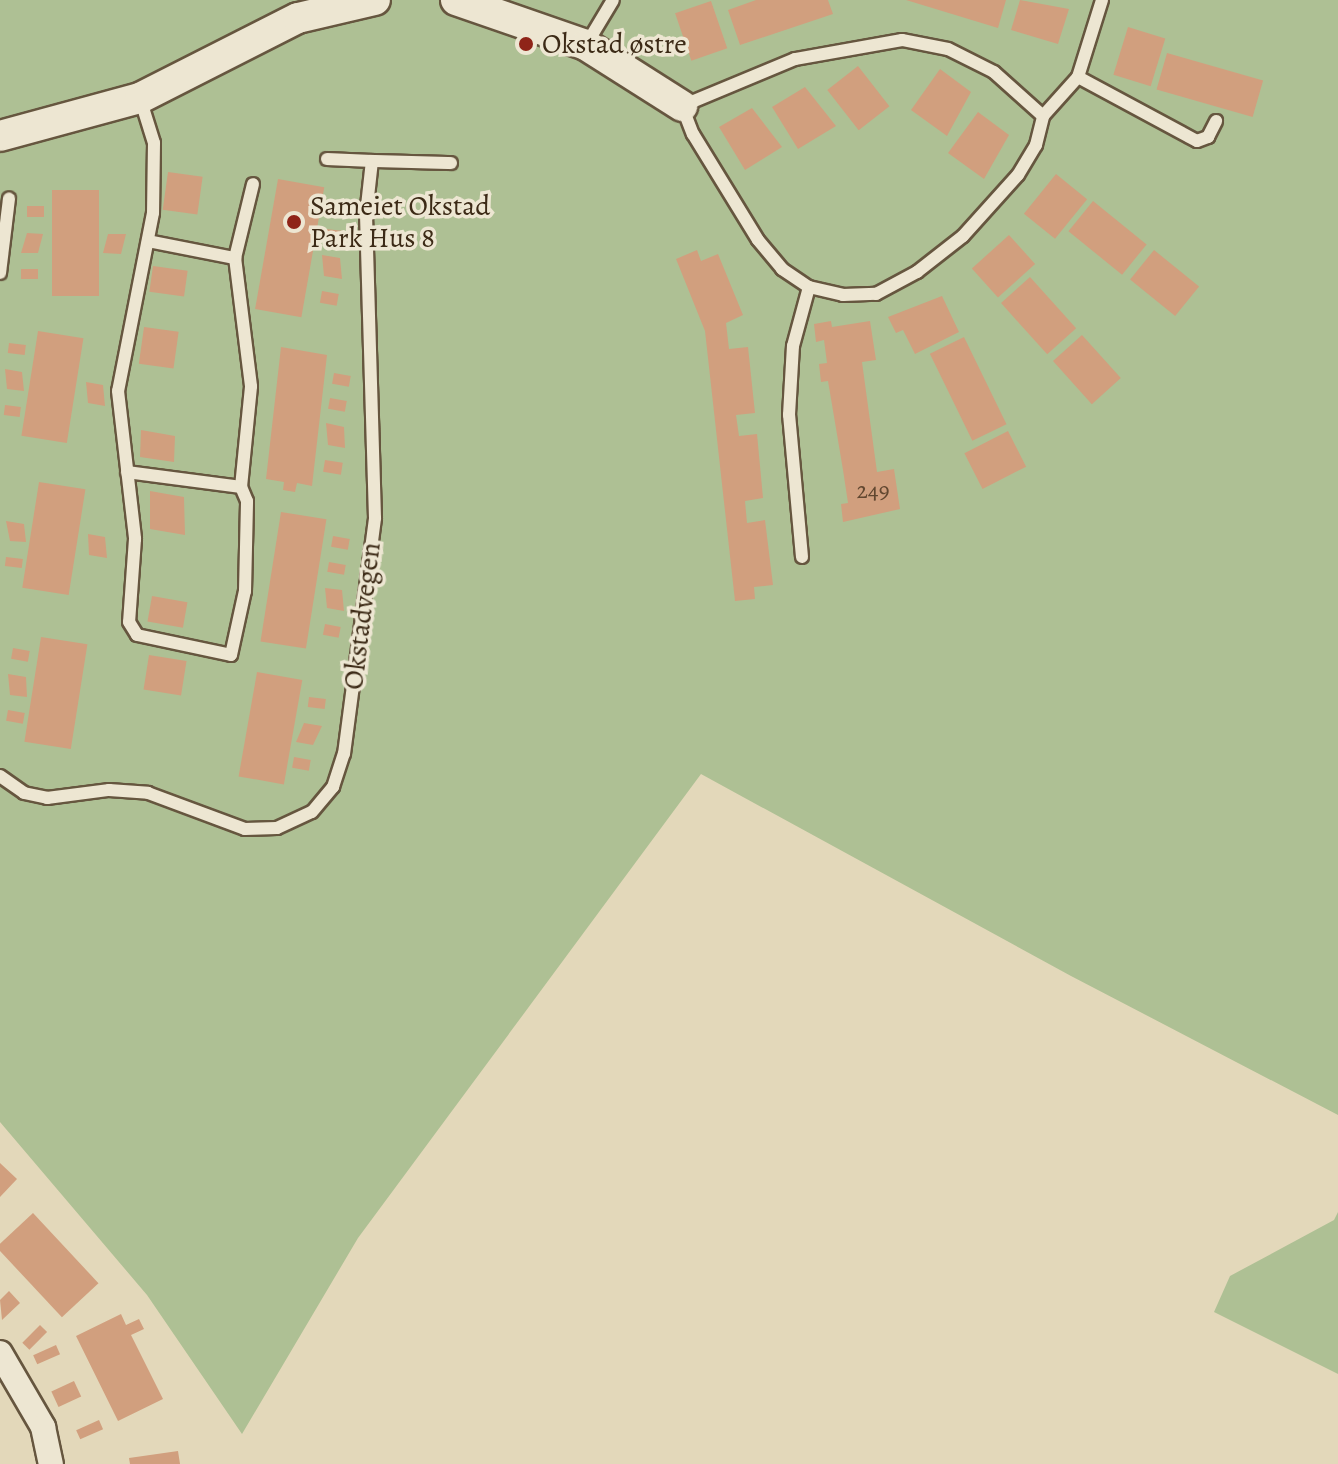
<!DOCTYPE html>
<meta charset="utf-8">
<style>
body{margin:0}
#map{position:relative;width:1338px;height:1464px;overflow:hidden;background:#e3d8ba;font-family:Alegreya,serif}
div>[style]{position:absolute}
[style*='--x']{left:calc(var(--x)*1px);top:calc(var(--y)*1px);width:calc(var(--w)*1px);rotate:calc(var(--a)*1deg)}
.green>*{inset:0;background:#aec094}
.building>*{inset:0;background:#d19f7e;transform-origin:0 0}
.roads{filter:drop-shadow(2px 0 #66563f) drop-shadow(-2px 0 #66563f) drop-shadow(0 2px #66563f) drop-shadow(0 -2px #66563f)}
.service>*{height:12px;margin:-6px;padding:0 6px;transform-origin:6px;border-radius:6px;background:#ede6d2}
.minor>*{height:24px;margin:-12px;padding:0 12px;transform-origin:12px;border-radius:12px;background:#ede6d2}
.tertiary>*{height:30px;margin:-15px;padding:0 15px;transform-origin:15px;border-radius:15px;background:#ede6d2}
.dots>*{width:22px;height:22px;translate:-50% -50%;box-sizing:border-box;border:4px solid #ede6d2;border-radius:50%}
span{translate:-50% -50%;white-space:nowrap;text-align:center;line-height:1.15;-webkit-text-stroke:7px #ede6d2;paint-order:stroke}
.number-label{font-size:24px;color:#614730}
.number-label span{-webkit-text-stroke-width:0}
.poi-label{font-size:28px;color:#3c2a16}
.left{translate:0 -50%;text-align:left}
.street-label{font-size:28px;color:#3c2a16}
</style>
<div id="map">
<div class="green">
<i style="clip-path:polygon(0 0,1338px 0,1338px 1115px,1071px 976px,701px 774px,358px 1238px,242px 1434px,147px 1295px,0 1122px)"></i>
<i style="clip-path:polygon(1338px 1212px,1338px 1374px,1214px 1312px,1230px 1276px,1334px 1220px)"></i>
</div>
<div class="building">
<i style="clip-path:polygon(756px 0,828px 0,833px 14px,740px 45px,728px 10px)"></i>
<i style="clip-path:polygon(906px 0,1006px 0,998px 28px)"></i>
<i style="clip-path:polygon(1020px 0,1069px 9px,1058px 44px,1011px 30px)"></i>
<i style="left:711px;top:1px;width:50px;height:38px;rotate:71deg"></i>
<i style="left:1128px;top:27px;width:39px;height:50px;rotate:17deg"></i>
<i style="left:1167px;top:53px;width:100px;height:38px;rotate:16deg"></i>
<i style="left:858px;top:66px;width:51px;height:39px;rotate:52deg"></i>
<i style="clip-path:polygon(940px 69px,971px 92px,947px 136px,911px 110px)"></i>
<i style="clip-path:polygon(805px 87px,836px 126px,798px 149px,772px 107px)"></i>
<i style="clip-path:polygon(752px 108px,782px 147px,745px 170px,719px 127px)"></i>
<i style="clip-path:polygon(978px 112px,1009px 135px,984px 179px,948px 153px)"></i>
<i style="left:168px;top:172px;width:35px;height:38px;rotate:8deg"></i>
<i style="left:1056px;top:174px;width:40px;height:51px;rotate:39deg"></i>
<i style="left:278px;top:179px;width:47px;height:132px;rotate:10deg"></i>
<i style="left:52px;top:190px;width:47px;height:106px"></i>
<i style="left:1093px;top:201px;width:69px;height:39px;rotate:39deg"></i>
<i style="left:331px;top:204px;width:17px;height:11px;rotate:7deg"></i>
<i style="left:44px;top:206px;width:11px;height:17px;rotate:90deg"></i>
<i style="left:326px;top:229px;width:18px;height:11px;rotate:6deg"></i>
<i style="clip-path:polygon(27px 233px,43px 234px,38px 253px,21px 253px)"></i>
<i style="clip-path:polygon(108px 234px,126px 234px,121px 254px,103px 253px)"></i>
<i style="left:1009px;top:235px;width:39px;height:50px;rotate:48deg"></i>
<i style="clip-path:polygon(697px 250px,701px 261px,718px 254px,743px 315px,726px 323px,729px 349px,748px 347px,755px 413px,736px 415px,739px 436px,757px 434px,763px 498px,745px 501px,747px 523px,765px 520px,773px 585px,754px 587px,755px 599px,735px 601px,705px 331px,676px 259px)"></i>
<i style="left:1154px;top:250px;width:58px;height:38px;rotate:39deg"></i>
<i style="clip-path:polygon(322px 255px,340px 258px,342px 279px,324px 276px)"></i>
<i style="left:153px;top:266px;width:35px;height:26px;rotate:8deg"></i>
<i style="left:21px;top:269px;width:17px;height:10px"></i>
<i style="left:1030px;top:277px;width:69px;height:39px;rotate:48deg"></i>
<i style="left:322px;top:291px;width:17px;height:12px;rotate:10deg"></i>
<i style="clip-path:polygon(942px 296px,959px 332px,915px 354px,903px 330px,896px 333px,888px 317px)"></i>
<i style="clip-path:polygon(831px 321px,832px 327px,870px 321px,876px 360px,862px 362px,877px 472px,894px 469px,900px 509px,843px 522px,841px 504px,848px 503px,843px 470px,828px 381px,821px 382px,819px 364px,827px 363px,824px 340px,816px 342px,814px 324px)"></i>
<i style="left:144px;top:327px;width:35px;height:37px;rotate:8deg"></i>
<i style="left:38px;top:331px;width:46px;height:106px;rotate:9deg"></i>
<i style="left:1082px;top:335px;width:58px;height:39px;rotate:48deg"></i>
<i style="left:964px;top:337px;width:97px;height:38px;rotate:64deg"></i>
<i style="left:9px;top:343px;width:17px;height:10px;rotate:7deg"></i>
<i style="clip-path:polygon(281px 347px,327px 355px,312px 486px,297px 483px,295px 492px,283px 490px,284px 482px,266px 479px)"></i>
<i style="clip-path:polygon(5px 369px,22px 372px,24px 391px,7px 389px)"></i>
<i style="left:334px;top:373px;width:17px;height:11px;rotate:10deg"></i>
<i style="clip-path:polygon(86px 382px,103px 385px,105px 406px,88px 403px)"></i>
<i style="left:330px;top:398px;width:17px;height:11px;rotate:10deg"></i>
<i style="left:5px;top:405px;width:16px;height:10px;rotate:7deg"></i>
<i style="clip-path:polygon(326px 423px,344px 427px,345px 448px,328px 445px)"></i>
<i style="clip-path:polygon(141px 430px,175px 436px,174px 462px,140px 457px)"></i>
<i style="left:1008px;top:431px;width:40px;height:49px;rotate:63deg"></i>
<i style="left:325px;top:460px;width:18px;height:12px;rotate:9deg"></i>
<i style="left:39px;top:482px;width:47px;height:107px;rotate:9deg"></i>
<i style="clip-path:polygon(150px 491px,184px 497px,185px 535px,150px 529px)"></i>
<i style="left:281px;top:512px;width:46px;height:131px;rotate:9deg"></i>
<i style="clip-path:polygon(6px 521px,24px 524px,26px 542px,10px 541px)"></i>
<i style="clip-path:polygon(88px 534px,105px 537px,107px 558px,89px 555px)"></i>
<i style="left:333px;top:536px;width:17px;height:11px;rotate:10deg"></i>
<i style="left:6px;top:557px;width:17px;height:9px;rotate:7deg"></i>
<i style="left:329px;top:562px;width:17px;height:10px;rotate:10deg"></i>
<i style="clip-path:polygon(325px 588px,342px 590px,344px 611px,327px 608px)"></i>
<i style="left:152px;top:596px;width:36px;height:26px;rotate:10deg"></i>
<i style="left:325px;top:624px;width:16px;height:11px;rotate:11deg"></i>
<i style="left:41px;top:637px;width:47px;height:106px;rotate:9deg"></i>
<i style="left:13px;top:648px;width:17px;height:11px;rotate:10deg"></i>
<i style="left:149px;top:655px;width:38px;height:35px;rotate:9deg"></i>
<i style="left:257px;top:672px;width:46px;height:106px;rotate:10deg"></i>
<i style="clip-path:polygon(8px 674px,26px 677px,27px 697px,10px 695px)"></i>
<i style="left:309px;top:697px;width:17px;height:10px;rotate:7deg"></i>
<i style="left:8px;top:710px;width:17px;height:11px;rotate:10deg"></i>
<i style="clip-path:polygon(304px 723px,322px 726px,313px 745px,296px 742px)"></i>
<i style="left:294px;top:757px;width:17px;height:11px;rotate:10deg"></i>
<i style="clip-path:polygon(0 1163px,17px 1179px,0 1197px)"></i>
<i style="left:33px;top:1213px;width:96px;height:50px;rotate:47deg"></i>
<i style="clip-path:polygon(9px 1291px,20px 1303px,2px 1320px,0 1300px)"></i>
<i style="clip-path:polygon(121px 1314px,126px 1325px,139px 1319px,144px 1329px,131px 1335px,163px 1399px,118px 1421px,76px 1336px)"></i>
<i style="left:40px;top:1325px;width:10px;height:25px;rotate:45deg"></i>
<i style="left:56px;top:1345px;width:10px;height:25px;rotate:66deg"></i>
<i style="left:74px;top:1381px;width:17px;height:25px;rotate:65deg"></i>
<i style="left:99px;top:1420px;width:10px;height:25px;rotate:66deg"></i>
<i style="clip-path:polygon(178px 1451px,180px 1464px,130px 1464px,129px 1458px)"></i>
</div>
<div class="roads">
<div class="service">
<i style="--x:586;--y:45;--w:52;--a:-59"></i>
<i style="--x:1078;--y:77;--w:135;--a:28.3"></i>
<i style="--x:1197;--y:141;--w:12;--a:-20"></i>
<i style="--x:1208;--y:137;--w:18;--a:-63"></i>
<i style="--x:140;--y:98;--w:47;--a:72.7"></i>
<i style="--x:154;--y:143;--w:70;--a:90.8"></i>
<i style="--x:153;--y:213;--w:181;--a:101.1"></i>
<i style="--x:118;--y:391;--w:149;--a:83.4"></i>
<i style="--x:135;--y:539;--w:83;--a:94.1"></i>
<i style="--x:129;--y:622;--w:15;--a:58"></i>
<i style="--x:137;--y:635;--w:96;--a:12"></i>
<i style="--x:231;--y:655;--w:66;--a:-77.7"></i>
<i style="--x:245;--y:591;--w:90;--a:-88.7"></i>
<i style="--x:247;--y:501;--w:15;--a:-113"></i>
<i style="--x:241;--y:487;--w:101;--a:-84.3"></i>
<i style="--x:251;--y:386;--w:129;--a:-97.1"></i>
<i style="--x:235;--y:258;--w:76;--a:-76.3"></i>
<i style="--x:1043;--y:116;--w:66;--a:-138.1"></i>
<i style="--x:994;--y:72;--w:51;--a:-153.4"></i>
<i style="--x:948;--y:49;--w:47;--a:-168.9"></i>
<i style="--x:902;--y:40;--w:109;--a:169.9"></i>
<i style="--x:795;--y:59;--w:122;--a:157.4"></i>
<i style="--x:682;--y:106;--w:30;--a:69"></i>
<i style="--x:693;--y:134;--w:124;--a:58.5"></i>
<i style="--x:758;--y:240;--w:38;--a:50"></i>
<i style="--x:782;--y:269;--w:32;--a:34"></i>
<i style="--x:809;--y:287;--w:35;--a:13"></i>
<i style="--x:843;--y:295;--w:33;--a:-2"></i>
<i style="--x:876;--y:294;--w:47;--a:-28.2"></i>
<i style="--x:917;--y:272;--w:58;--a:-38"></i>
<i style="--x:963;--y:236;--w:82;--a:-48"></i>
<i style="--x:1018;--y:175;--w:35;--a:-59"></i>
<i style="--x:1036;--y:145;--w:30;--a:-76"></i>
<i style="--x:1043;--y:116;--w:52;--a:-48.1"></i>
<i style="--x:1078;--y:77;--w:81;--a:-72.7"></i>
<i style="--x:327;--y:159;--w:45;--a:2.5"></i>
<i style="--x:148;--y:241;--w:89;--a:11.1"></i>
<i style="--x:0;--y:273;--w:75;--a:-83.1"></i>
<i style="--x:127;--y:472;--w:115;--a:7.5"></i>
<i style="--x:802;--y:557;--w:143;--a:-95.2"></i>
<i style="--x:789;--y:415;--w:69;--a:-86.7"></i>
<i style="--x:793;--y:346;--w:61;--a:-74.8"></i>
<i style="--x:0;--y:776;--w:29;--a:35"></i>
<i style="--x:24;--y:793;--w:24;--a:12"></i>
<i style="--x:47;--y:798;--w:63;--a:-7.4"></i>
<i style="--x:109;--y:790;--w:39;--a:4"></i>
<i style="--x:148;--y:793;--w:103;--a:20.4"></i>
<i style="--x:245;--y:829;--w:32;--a:-2"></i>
<i style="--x:277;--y:828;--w:38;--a:-25"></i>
<i style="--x:312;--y:812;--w:33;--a:-50"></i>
<i style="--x:333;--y:787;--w:35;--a:-72"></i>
<i style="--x:344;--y:754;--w:238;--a:-82.5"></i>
<i style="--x:375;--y:518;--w:303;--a:-91.7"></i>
<i style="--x:366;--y:215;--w:54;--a:-83.7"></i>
<i style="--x:372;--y:161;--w:79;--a:1.5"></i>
</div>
<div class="minor">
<i style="--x:0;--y:1353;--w:86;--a:59.8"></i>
<i style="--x:43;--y:1427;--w:38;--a:78"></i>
</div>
<div class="tertiary">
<i style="--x:456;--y:0;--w:138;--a:19.1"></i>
<i style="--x:586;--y:45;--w:114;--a:32.4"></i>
<i style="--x:0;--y:136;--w:145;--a:-15.2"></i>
<i style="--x:140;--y:98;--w:177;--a:-26.9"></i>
<i style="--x:298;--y:18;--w:79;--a:-13.2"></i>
</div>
</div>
<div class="dots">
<i style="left:526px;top:44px;background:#8f2418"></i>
<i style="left:294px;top:222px;background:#8f2418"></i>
</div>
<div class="number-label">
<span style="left:873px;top:491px">249</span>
</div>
<div class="poi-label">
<span class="left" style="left:542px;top:44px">Okstad østre</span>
<span class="left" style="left:310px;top:222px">Sameiet Okstad<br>Park Hus 8</span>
</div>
<div class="street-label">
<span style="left:362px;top:616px;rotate:-83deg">Okstadvegen</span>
</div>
</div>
